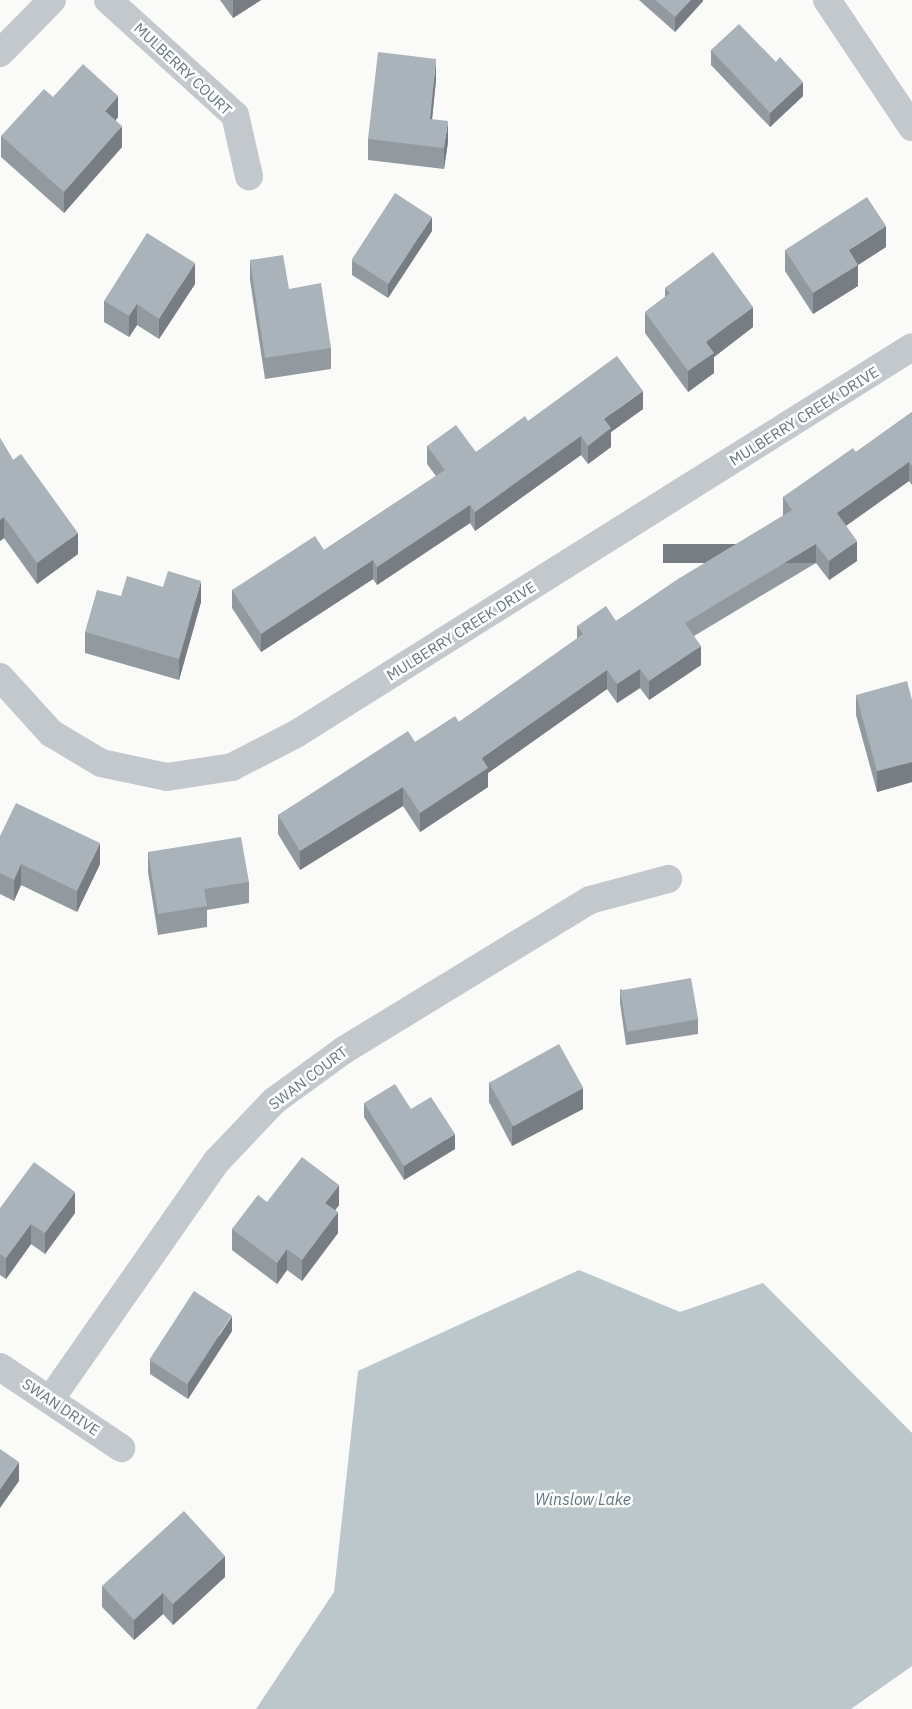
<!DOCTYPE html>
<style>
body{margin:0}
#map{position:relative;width:912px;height:1709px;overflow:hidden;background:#fafaf8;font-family:"IBM Plex Sans",sans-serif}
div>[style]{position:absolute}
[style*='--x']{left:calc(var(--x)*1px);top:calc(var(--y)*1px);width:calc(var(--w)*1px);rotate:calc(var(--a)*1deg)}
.water>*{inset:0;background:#bbc7cb}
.street>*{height:28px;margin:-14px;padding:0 14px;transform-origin:14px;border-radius:14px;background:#c3c8cc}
.wall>*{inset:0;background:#929a9f}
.shaded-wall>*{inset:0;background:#777d82;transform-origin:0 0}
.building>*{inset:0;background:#aab3b9;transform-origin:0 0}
span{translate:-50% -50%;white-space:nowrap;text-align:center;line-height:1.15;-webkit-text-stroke:5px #fff;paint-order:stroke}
.street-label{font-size:15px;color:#657683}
.water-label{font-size:16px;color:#60757c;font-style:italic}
</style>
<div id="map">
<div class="water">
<i style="clip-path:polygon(579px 1270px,680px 1312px,763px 1283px,912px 1433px,912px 1666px,851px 1709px,256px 1709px,334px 1592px,358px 1371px)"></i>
</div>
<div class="street">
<i style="--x:108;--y:0;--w:171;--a:42.2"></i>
<i style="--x:235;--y:115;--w:63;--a:77.1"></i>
<i style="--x:827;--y:0;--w:153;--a:56.2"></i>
<i style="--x:0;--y:53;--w:74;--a:-45.5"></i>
<i style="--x:0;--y:677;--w:76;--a:47.7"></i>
<i style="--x:51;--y:733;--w:58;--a:31"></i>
<i style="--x:101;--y:763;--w:67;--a:12"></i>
<i style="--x:167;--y:777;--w:66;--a:-8.7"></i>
<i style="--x:232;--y:767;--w:72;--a:-27.3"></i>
<i style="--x:296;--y:734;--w:727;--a:-32.14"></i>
<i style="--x:0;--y:1367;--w:146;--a:33.8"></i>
<i style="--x:50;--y:1400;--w:292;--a:-55.1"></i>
<i style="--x:217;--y:1161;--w:83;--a:-46.5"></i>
<i style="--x:274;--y:1101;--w:87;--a:-36.1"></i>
<i style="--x:344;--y:1050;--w:288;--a:-31.4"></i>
<i style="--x:590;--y:900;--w:81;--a:-15.1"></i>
</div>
<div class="wall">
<i style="clip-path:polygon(220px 0,261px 0,233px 18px)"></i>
<i style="clip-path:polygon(639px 0,703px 0,703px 1px,675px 32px)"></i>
<i style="clip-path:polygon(711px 50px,803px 96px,770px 127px,711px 65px)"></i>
<i style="clip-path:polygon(436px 80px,432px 119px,448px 142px,444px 169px,368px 160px,368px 139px)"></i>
<i style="clip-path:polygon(53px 97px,118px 117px,116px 120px,122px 147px,64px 213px,1px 157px,1px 136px)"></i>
<i style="clip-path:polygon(432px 231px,388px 298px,352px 275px,352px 260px)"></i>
<i style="clip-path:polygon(886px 247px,858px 265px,858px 286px,813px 314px,785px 271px,785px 250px)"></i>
<i style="clip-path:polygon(250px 260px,289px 289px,331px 348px,331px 369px,265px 379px,250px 280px)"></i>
<i style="clip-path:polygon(195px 284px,159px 339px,137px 325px,129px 337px,104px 322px,104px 301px)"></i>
<i style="clip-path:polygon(665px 288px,753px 327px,714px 357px,714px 373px,688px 392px,645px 333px,645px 312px,665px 297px)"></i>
<i style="clip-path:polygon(643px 409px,611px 432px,611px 447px,588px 464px,581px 455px,475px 531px,470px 523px,377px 585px,373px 579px,261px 652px,232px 608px,232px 590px,324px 550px,436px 476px,427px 464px,427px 446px,476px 452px,528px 421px)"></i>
<i style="clip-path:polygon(912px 412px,912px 485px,909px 481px,846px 526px,857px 561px,829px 580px,816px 563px,694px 636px,701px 665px,649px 700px,640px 688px,617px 703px,607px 689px,488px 773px,488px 787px,420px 832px,403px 806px,300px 870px,278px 834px,278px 815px,415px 742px,459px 722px,577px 639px,577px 626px,616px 621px,783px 516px,783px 497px,856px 452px)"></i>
<i style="clip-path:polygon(0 438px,13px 460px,78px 554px,37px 584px,4px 538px,0 541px)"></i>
<i style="clip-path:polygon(163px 587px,201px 602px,179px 680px,85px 653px,85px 632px,121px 596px)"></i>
<i style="clip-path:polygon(856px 695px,912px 700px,912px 782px,877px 792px,856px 715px)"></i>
<i style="clip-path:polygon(0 836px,100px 864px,77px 912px,21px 885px,14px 901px,0 894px)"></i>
<i style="clip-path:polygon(148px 852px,249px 882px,249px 903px,207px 910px,207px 927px,158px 935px,148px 872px)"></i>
<i style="clip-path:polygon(620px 989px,698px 1019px,698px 1034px,626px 1045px,620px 1003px)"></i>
<i style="clip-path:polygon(489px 1082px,583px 1109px,512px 1146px,489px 1102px)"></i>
<i style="clip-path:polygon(364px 1103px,411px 1109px,455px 1149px,404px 1180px,364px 1117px)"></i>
<i style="clip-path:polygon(267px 1202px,339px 1205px,335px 1210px,338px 1233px,302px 1281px,287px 1270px,277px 1284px,232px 1250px,232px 1229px)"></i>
<i style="clip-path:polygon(0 1208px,75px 1213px,45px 1254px,31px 1244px,6px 1279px,0 1275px)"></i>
<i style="clip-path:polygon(232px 1331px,188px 1399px,150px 1374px,150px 1360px)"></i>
<i style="clip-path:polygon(225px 1577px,173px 1625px,163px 1614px,134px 1640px,102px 1607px,102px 1586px)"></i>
</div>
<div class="shaded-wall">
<i style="clip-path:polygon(233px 0,261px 0,233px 18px)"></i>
<i style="clip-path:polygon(691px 0,703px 0,703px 1px,675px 32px,675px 17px)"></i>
<i style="clip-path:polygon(436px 59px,436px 80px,430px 140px,430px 119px)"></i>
<i style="clip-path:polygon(803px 82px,803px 96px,770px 127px,770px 113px)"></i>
<i style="clip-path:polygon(118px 96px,118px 117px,105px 132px,105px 111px)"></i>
<i style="clip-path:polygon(448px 121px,448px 142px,444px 169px,444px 148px)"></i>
<i style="clip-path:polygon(122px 126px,122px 147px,64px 213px,64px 192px)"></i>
<i style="clip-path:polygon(432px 217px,432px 231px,388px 298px,388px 283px)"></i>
<i style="clip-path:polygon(886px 226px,886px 247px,858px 265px,858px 286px,813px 314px,813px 293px,849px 250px)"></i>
<i style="clip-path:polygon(195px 263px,195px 284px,159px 339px,159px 319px)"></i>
<i style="clip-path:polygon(137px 304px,137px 325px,129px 337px,129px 316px)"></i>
<i style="clip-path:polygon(753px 307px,753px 327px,714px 357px,714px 373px,688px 392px,688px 371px,706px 342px)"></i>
<i style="clip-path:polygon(643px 391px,643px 409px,611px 432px,611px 447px,588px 464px,588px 446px,604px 419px)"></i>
<i style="clip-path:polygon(581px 436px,581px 455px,475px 531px,475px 512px)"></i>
<i style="clip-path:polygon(909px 462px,909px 481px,837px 532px,837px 513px)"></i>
<i style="clip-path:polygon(470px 505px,470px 523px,377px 585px,377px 567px)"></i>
<i style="clip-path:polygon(4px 517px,4px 538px,0 541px,0 520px)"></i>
<i style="clip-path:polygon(78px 533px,78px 554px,37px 584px,37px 563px)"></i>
<i style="clip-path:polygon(857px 541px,857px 561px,829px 580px,829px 561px)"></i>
<i style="left:816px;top:544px;width:19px;height:153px;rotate:90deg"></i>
<i style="clip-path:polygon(373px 560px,373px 579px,261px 652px,261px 634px)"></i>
<i style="clip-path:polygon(201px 581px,201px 602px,179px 680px,179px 659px)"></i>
<i style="clip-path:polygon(701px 646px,701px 665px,649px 700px,649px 681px)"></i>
<i style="clip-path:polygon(640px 669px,640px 688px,617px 703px,617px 684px)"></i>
<i style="clip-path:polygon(607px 670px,607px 689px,488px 773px,488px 787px,420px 832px,420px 813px,482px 758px)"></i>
<i style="clip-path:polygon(912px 762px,912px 782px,877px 792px,877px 771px)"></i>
<i style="clip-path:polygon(403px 787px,403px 806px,300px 870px,300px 851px)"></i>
<i style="clip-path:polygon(100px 843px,100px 864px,77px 912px,77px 891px)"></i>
<i style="clip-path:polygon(21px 864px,21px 885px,14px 901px,14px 880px)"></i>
<i style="clip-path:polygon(583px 1088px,583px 1109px,512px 1146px,512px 1126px)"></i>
<i style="clip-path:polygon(455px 1134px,455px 1149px,404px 1180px,404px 1166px)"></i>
<i style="clip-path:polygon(339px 1185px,339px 1205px,325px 1224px,325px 1203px)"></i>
<i style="clip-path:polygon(75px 1192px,75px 1213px,45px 1254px,45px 1233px)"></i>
<i style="clip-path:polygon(338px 1212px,338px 1233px,302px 1281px,302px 1260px)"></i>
<i style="clip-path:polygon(31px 1224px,31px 1244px,6px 1279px,6px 1258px)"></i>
<i style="clip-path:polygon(287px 1249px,287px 1270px,277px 1284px,277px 1263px)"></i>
<i style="clip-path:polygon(232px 1316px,232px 1331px,188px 1399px,188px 1384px)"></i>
<i style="clip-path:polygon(19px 1462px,19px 1481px,0 1508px,0 1489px)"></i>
<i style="clip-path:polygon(225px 1556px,225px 1577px,173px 1625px,173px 1604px)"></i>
<i style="clip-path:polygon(163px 1593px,163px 1614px,134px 1640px,134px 1620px)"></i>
</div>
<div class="building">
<i style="clip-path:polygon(655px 0,691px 0,675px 17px)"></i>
<i style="clip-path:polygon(739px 24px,776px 62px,780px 57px,803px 82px,770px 113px,711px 50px)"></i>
<i style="clip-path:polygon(378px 52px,436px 59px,430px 119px,448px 121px,444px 148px,368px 139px)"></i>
<i style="clip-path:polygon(83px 64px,118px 96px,105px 111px,122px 126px,64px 192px,1px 136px,44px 89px,53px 97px)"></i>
<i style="left:395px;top:193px;width:44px;height:80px;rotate:33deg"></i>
<i style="clip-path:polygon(867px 197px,886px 226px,849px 250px,858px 265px,813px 293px,785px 250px)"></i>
<i style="clip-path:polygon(147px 233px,195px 263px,159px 319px,137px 304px,129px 316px,104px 301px)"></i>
<i style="clip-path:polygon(713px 252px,753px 307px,706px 342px,714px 353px,688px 371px,645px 312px,670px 293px,665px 288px)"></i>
<i style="clip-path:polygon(283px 255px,289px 289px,321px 283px,331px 348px,265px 358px,250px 260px)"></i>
<i style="clip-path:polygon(617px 356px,643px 391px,604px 419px,611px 428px,588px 446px,581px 436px,475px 512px,470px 505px,377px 567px,373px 560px,261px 634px,232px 590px,315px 536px,324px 550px,445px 470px,427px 446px,456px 425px,476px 452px,525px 416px,528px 421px)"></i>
<i style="clip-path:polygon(912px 412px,912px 466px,909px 462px,837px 513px,857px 541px,829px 561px,816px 544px,685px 623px,701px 646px,649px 681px,640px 669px,617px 684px,607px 670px,482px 758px,488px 768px,420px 813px,403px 787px,300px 851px,278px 815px,408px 731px,415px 742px,455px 716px,459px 722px,583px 634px,577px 626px,606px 606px,616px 621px,678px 579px,792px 510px,783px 497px,853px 448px,856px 452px)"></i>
<i style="clip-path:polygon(0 438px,13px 460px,21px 454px,78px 533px,37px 563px,4px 517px,0 520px)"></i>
<i style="clip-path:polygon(168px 571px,201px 581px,179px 659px,85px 632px,97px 590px,121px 596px,127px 576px,163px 587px)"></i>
<i style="clip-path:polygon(907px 681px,912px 700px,912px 762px,877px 771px,856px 695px)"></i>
<i style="clip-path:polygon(16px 803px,100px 843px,77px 891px,21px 864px,14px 880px,0 873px,0 836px)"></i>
<i style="clip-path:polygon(241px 837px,249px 882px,204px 889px,207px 906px,158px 914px,148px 852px)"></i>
<i style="left:691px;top:978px;width:42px;height:72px;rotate:80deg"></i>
<i style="left:559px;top:1044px;width:50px;height:80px;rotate:61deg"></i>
<i style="clip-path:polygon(395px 1084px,411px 1109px,431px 1097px,455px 1134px,404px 1166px,364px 1103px)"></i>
<i style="clip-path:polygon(302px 1157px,339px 1185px,325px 1203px,338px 1212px,302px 1260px,287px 1249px,277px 1263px,232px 1229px,258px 1195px,267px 1202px)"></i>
<i style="clip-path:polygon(34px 1162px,75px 1192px,45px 1233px,31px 1224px,6px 1258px,0 1254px,0 1208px)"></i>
<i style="left:194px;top:1291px;width:45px;height:82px;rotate:33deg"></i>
<i style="clip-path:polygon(0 1449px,19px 1462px,0 1489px)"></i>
<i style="clip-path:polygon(184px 1511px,225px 1556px,173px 1604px,163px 1593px,134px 1620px,102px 1586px)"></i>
</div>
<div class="street-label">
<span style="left:183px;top:69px;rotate:43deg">MULBERRY COURT</span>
<span style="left:804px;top:416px;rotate:-32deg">MULBERRY CREEK DRIVE</span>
<span style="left:461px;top:631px;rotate:-32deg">MULBERRY CREEK DRIVE</span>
<span style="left:308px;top:1078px;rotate:-37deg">SWAN COURT</span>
<span style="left:61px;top:1407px;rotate:34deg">SWAN DRIVE</span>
</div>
<div class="water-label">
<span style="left:583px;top:1499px">Winslow Lake</span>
</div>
</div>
